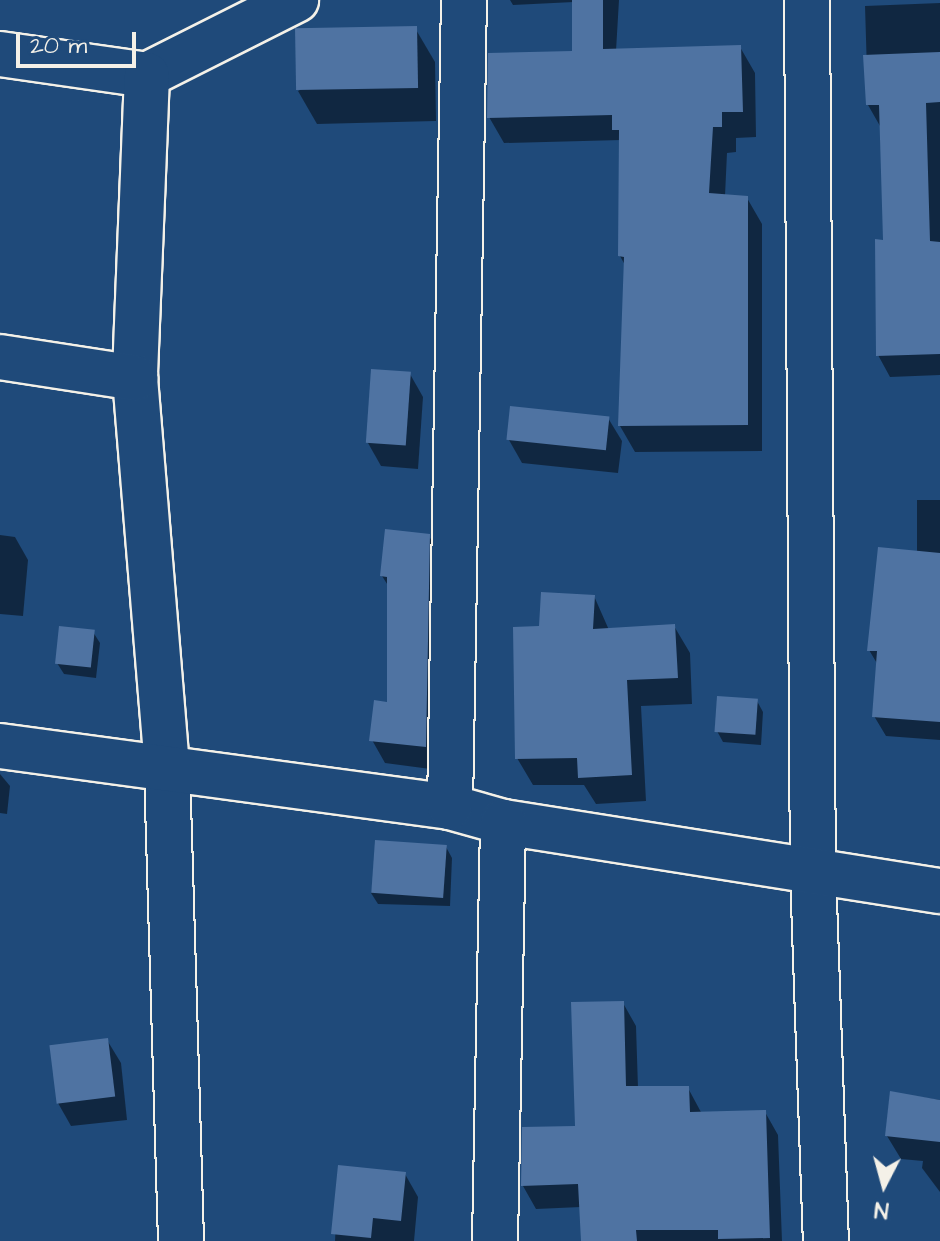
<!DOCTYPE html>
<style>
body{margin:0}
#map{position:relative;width:940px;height:1241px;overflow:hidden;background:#1f4a7a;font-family:"Architects Daughter",sans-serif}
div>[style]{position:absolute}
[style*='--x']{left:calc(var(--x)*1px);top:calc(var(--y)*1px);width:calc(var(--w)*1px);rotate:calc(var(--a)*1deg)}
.shadow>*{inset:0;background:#0007}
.building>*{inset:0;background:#4f73a2;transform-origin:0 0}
.roads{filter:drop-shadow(2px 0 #f4f1e8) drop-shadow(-2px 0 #f4f1e8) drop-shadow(0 2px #f4f1e8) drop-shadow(0 -2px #f4f1e8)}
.minor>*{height:44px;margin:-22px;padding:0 22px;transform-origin:22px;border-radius:22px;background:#1f4a7a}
span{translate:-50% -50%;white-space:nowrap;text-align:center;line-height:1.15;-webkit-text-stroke:6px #1f4a7a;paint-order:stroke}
.north{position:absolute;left:844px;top:1145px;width:80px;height:80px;-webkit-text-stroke:6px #1f4a7a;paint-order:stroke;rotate:186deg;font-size:22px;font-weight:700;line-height:32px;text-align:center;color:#f4f1e8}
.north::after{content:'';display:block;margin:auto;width:28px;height:36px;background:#f4f1e8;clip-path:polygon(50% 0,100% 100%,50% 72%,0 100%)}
.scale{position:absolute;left:16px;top:32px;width:120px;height:36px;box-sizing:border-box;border:4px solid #f4f1e8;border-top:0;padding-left:10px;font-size:24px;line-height:28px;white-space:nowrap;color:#f4f1e8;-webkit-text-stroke:6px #1f4a7a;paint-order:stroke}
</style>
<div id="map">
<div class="shadow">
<i style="clip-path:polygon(510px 0,619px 0,616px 51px,740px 47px,755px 73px,756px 137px,736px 138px,736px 152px,727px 153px,725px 196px,747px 198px,762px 224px,762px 451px,635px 452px,620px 426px,626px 267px,620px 256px,621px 140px,504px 143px,489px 117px,574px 52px,574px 2px,513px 5px)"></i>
<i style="clip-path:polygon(940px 3px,940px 375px,890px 377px,878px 355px,885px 242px,880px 126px,868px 105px,865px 6px)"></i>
<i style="clip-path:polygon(415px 28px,435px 62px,436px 121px,317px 124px,298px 91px)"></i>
<i style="clip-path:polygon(410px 374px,423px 397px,418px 469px,381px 466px,368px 443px)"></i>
<i style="clip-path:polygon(608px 418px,622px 441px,618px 473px,522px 463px,509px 440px)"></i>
<i style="clip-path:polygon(917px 500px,940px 500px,940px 740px,886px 736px,874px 716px,878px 665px,869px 650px,917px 553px)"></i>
<i style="clip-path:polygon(0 535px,15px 537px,28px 560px,23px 616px,0 614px)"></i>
<i style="clip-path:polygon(429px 536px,442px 559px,438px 770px,385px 763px,372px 740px,389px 704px,389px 587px,382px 576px)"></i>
<i style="clip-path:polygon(594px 596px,609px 630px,674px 626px,690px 653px,692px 704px,641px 706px,646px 801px,596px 804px,584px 785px,533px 785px,517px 758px,541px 628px)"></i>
<i style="clip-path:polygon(93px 632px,100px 643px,96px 678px,64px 674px,57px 663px)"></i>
<i style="clip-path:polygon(757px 701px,763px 712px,761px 745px,723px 742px,717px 731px)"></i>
<i style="clip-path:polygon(0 774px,10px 786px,7px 814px,0 813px)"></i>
<i style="clip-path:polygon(446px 847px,452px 858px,450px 906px,378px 904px,371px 893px)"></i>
<i style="clip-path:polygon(623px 1003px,636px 1026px,638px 1088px,688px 1088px,702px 1114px,765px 1112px,778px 1135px,782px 1241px,583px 1241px,581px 1207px,536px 1209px,523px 1186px,577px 1128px)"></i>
<i style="clip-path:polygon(107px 1040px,121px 1063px,127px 1120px,71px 1126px,58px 1103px)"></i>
<i style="clip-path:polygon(892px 1093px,940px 1100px,940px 1192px,922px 1168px,923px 1161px,901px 1159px,887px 1136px)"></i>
<i style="clip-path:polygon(339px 1167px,405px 1174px,418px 1197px,414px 1241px,335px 1241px)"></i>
</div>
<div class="building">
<i style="clip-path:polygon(572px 0,603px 0,603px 49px,741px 45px,743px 112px,722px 112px,722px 127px,713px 127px,709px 193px,748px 196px,748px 425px,618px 426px,624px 257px,618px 256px,619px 130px,612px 130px,612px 115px,487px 118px,488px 53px,572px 51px)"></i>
<i style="left:417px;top:26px;width:62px;height:122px;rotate:89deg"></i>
<i style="clip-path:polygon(940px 52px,940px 102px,926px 103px,930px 241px,940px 242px,940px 354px,876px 356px,875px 239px,883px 240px,879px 105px,866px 105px,863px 55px)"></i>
<i style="left:371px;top:369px;width:40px;height:74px;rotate:4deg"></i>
<i style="left:510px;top:406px;width:100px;height:34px;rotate:6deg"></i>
<i style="clip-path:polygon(385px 529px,430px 534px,426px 747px,369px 741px,374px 700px,387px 702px,387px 577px,380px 576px)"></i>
<i style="clip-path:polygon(878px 547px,940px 553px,940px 722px,872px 717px,877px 651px,867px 651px)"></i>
<i style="clip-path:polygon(541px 592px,595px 595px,593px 629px,675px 624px,678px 678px,627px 680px,632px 775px,578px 778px,577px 758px,515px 759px,513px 627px,539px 626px)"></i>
<i style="left:59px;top:626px;width:36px;height:38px;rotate:6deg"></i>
<i style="left:717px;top:696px;width:41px;height:36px;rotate:4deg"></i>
<i style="left:375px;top:840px;width:72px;height:53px;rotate:4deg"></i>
<i style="clip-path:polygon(624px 1001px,626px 1086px,689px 1086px,690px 1112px,766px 1110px,770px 1238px,718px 1239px,718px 1230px,636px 1230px,637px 1241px,581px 1241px,578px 1184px,521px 1186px,522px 1127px,575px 1126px,571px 1002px)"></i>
<i style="left:108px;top:1038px;width:59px;height:59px;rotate:83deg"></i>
<i style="clip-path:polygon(890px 1091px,940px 1100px,940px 1142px,885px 1136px)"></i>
<i style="clip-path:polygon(338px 1165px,406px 1172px,401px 1221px,373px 1218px,371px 1238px,331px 1234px)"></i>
</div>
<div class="roads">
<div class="minor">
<i style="--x:807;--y:0;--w:872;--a:89.61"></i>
<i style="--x:813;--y:872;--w:369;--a:88"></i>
<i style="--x:0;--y:54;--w:148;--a:8.1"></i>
<i style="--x:147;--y:75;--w:167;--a:-26.7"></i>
<i style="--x:147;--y:75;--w:303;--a:92.3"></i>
<i style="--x:135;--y:378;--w:392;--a:85.3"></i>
<i style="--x:167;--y:769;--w:472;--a:88.3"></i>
<i style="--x:0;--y:357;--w:137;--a:8.8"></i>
<i style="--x:0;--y:746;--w:454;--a:7.7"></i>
<i style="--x:450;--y:807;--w:55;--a:15.8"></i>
<i style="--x:503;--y:822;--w:442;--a:9"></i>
<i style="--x:450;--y:807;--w:807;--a:-89.01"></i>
<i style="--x:495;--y:1241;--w:419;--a:-88.9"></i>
</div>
</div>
<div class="north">N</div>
<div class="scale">20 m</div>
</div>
